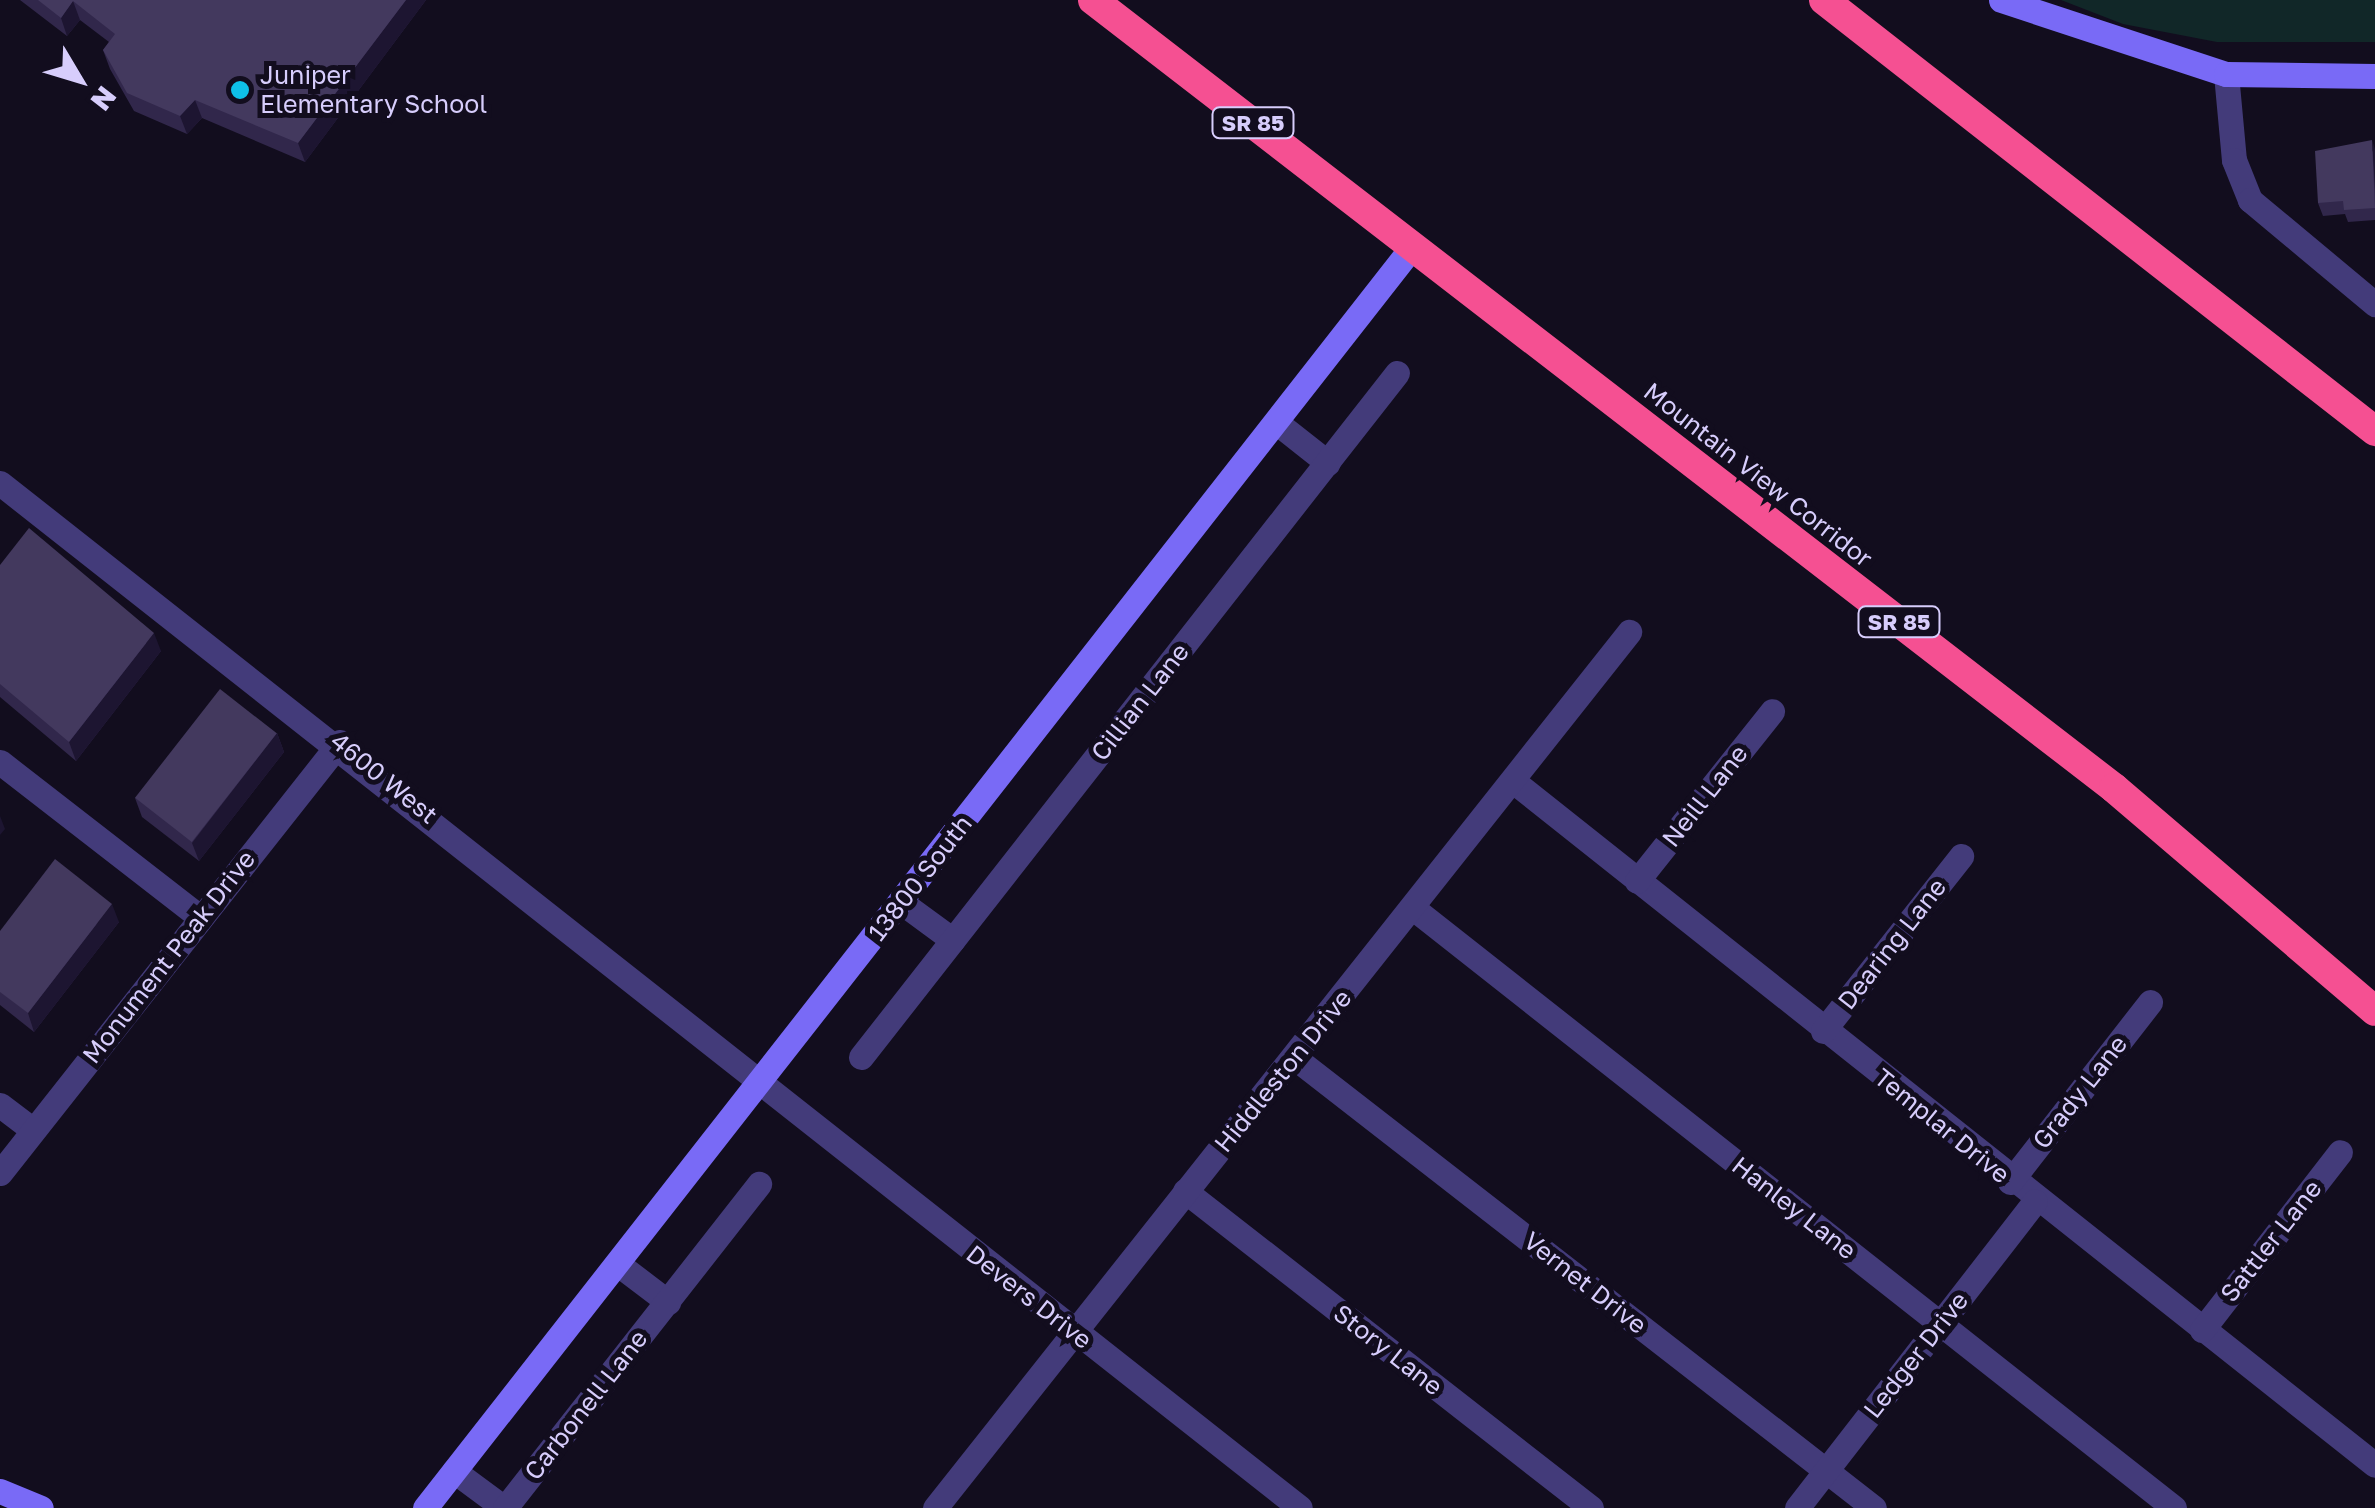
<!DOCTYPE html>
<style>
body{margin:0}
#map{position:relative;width:2375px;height:1508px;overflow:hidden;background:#120d1e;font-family:"Golos Text",sans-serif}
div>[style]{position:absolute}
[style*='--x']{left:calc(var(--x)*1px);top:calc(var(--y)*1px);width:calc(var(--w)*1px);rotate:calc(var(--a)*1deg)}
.green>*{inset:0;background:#112728}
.street>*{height:25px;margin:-12.5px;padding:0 12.5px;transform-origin:12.5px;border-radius:12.5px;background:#433b7a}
.secondary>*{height:25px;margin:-12.5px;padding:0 12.5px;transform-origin:12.5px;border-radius:12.5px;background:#796af6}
.highway>*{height:30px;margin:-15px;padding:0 15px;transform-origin:15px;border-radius:15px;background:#f55092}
.wall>*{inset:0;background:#31274b}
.shaded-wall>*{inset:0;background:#1d1531}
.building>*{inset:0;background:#43395e;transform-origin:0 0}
.dots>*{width:28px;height:28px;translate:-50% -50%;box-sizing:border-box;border:5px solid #120d1e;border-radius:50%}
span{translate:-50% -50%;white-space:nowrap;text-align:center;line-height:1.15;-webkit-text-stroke:10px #120d1e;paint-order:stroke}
.shield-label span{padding:2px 8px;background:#120d1e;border:2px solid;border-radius:8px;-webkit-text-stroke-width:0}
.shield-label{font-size:22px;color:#d7cdfc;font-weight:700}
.poi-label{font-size:25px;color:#d7cdfc}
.left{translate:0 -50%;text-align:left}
.street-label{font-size:25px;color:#d7cdfc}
.north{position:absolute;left:30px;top:30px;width:100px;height:100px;-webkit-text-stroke:8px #120d1e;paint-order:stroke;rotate:128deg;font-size:28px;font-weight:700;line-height:40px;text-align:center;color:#d7cdfc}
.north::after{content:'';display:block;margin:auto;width:35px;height:45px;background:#d7cdfc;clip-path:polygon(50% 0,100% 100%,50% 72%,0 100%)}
</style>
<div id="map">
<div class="green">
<i style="clip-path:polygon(2061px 0,2375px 0,2375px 42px,2217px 42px,2123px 24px)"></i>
</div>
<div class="street">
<i style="--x:2226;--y:74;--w:86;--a:84.7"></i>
<i style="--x:2234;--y:160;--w:43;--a:68.2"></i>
<i style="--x:2250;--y:200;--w:163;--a:39.8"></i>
<i style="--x:1276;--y:422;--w:66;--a:38.3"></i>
<i style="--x:0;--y:483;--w:1655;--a:38.25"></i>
<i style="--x:0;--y:762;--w:253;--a:37.8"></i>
<i style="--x:1513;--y:781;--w:1100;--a:38.43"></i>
<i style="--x:1637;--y:881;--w:217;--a:-51.5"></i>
<i style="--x:901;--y:902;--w:64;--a:36.2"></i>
<i style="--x:1413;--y:908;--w:969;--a:38.25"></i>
<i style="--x:1823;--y:1031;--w:223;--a:-51.7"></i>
<i style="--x:861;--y:1057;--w:869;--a:-51.92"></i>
<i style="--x:1295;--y:1058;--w:733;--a:37.85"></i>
<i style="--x:0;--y:1105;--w:41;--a:37.1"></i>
<i style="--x:0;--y:1173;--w:549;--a:-51.73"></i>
<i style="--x:2010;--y:1182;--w:228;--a:-52.1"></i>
<i style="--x:1185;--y:1191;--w:515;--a:37.98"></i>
<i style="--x:618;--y:1264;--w:63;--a:37.2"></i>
<i style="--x:2202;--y:1330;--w:225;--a:-52.2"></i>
<i style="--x:454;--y:1471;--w:62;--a:36.5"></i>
<i style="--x:505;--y:1508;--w:412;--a:-51.9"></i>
<i style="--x:935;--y:1508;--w:1118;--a:-51.61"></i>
<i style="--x:1797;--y:1508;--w:388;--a:-52.2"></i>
</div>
<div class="secondary">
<i style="--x:2001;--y:0;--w:237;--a:18.2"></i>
<i style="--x:2226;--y:74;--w:149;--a:0.8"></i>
<i style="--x:0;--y:1491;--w:44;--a:22.5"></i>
<i style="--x:425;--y:1508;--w:1601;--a:-51.95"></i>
</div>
<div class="highway">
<i style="--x:1093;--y:0;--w:1290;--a:37.66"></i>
<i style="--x:2114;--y:788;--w:343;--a:40.5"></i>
<i style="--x:1824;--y:0;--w:700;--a:38.03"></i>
</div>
<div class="wall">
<i style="clip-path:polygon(20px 0,426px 0,305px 162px,202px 118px,187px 134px,134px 111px,110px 69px,103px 50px,109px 42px,80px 20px,67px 36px)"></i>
<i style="clip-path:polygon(2375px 149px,2375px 220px,2348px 222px,2345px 214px,2323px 216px,2318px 203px)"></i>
<i style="clip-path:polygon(0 565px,161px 651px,76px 761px,0 697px)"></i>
<i style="clip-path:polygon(277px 733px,284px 752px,199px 861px,142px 817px,135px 798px)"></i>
<i style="clip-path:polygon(119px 922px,34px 1032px,0 1005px,0 931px)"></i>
</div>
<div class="shaded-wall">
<i style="clip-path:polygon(406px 0,426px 0,305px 162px,298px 143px)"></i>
<i style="clip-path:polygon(73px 1px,80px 20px,67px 36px,61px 18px)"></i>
<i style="clip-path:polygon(195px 100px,202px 118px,187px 134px,180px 116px)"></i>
<i style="clip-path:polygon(2372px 140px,2375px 149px,2375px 189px)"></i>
<i style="clip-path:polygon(154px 633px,161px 651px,76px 761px,69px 742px)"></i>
<i style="clip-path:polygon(277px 733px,284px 752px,199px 861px,192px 843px)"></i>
<i style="clip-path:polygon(0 816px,5px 829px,0 835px)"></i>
<i style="clip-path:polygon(112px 904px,119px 922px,34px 1032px,28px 1013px)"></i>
</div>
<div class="building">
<i style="clip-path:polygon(38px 0,406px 0,298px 143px,195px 100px,180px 116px,127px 93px,103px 50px,115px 34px,73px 1px,61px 18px)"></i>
<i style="clip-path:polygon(2372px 140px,2375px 208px,2344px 210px,2343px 201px,2318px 203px,2315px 151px)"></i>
<i style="clip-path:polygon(29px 528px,154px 633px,69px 742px,0 684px,0 565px)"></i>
<i style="left:220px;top:689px;width:72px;height:138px;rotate:38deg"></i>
<i style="clip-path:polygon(55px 859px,112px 904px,28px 1013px,0 992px,0 931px)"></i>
</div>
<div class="dots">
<i style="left:240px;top:90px;background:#0ec0e8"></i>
</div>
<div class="shield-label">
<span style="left:1253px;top:123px">SR 85</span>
<span style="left:1899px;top:622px">SR 85</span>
</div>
<div class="poi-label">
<span class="left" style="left:260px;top:90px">Juniper<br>Elementary School</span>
</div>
<div class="street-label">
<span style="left:1758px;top:475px;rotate:38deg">Mountain View Corridor</span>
<span style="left:1140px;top:702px;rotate:-52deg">Cillian Lane</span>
<span style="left:384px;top:778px;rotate:39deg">4600 West</span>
<span style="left:1705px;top:796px;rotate:-52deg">Neill Lane</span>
<span style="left:920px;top:878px;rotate:-52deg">13800 South</span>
<span style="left:1892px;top:944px;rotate:-52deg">Dearing Lane</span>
<span style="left:169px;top:957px;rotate:-52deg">Monument Peak Drive</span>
<span style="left:1283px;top:1071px;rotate:-51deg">Hiddleston Drive</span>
<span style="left:2080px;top:1092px;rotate:-52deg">Grady Lane</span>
<span style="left:1942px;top:1126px;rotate:39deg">Templar Drive</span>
<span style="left:1794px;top:1208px;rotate:38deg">Hanley Lane</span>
<span style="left:2271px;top:1241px;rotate:-52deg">Sattler Lane</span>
<span style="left:1585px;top:1283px;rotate:38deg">Vernet Drive</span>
<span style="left:1029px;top:1297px;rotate:38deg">Devers Drive</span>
<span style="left:1388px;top:1350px;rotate:38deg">Story Lane</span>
<span style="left:1916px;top:1355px;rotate:-52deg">Ledger Drive</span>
<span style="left:586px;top:1405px;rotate:-52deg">Carbonell Lane</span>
</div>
<div class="north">N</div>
</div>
